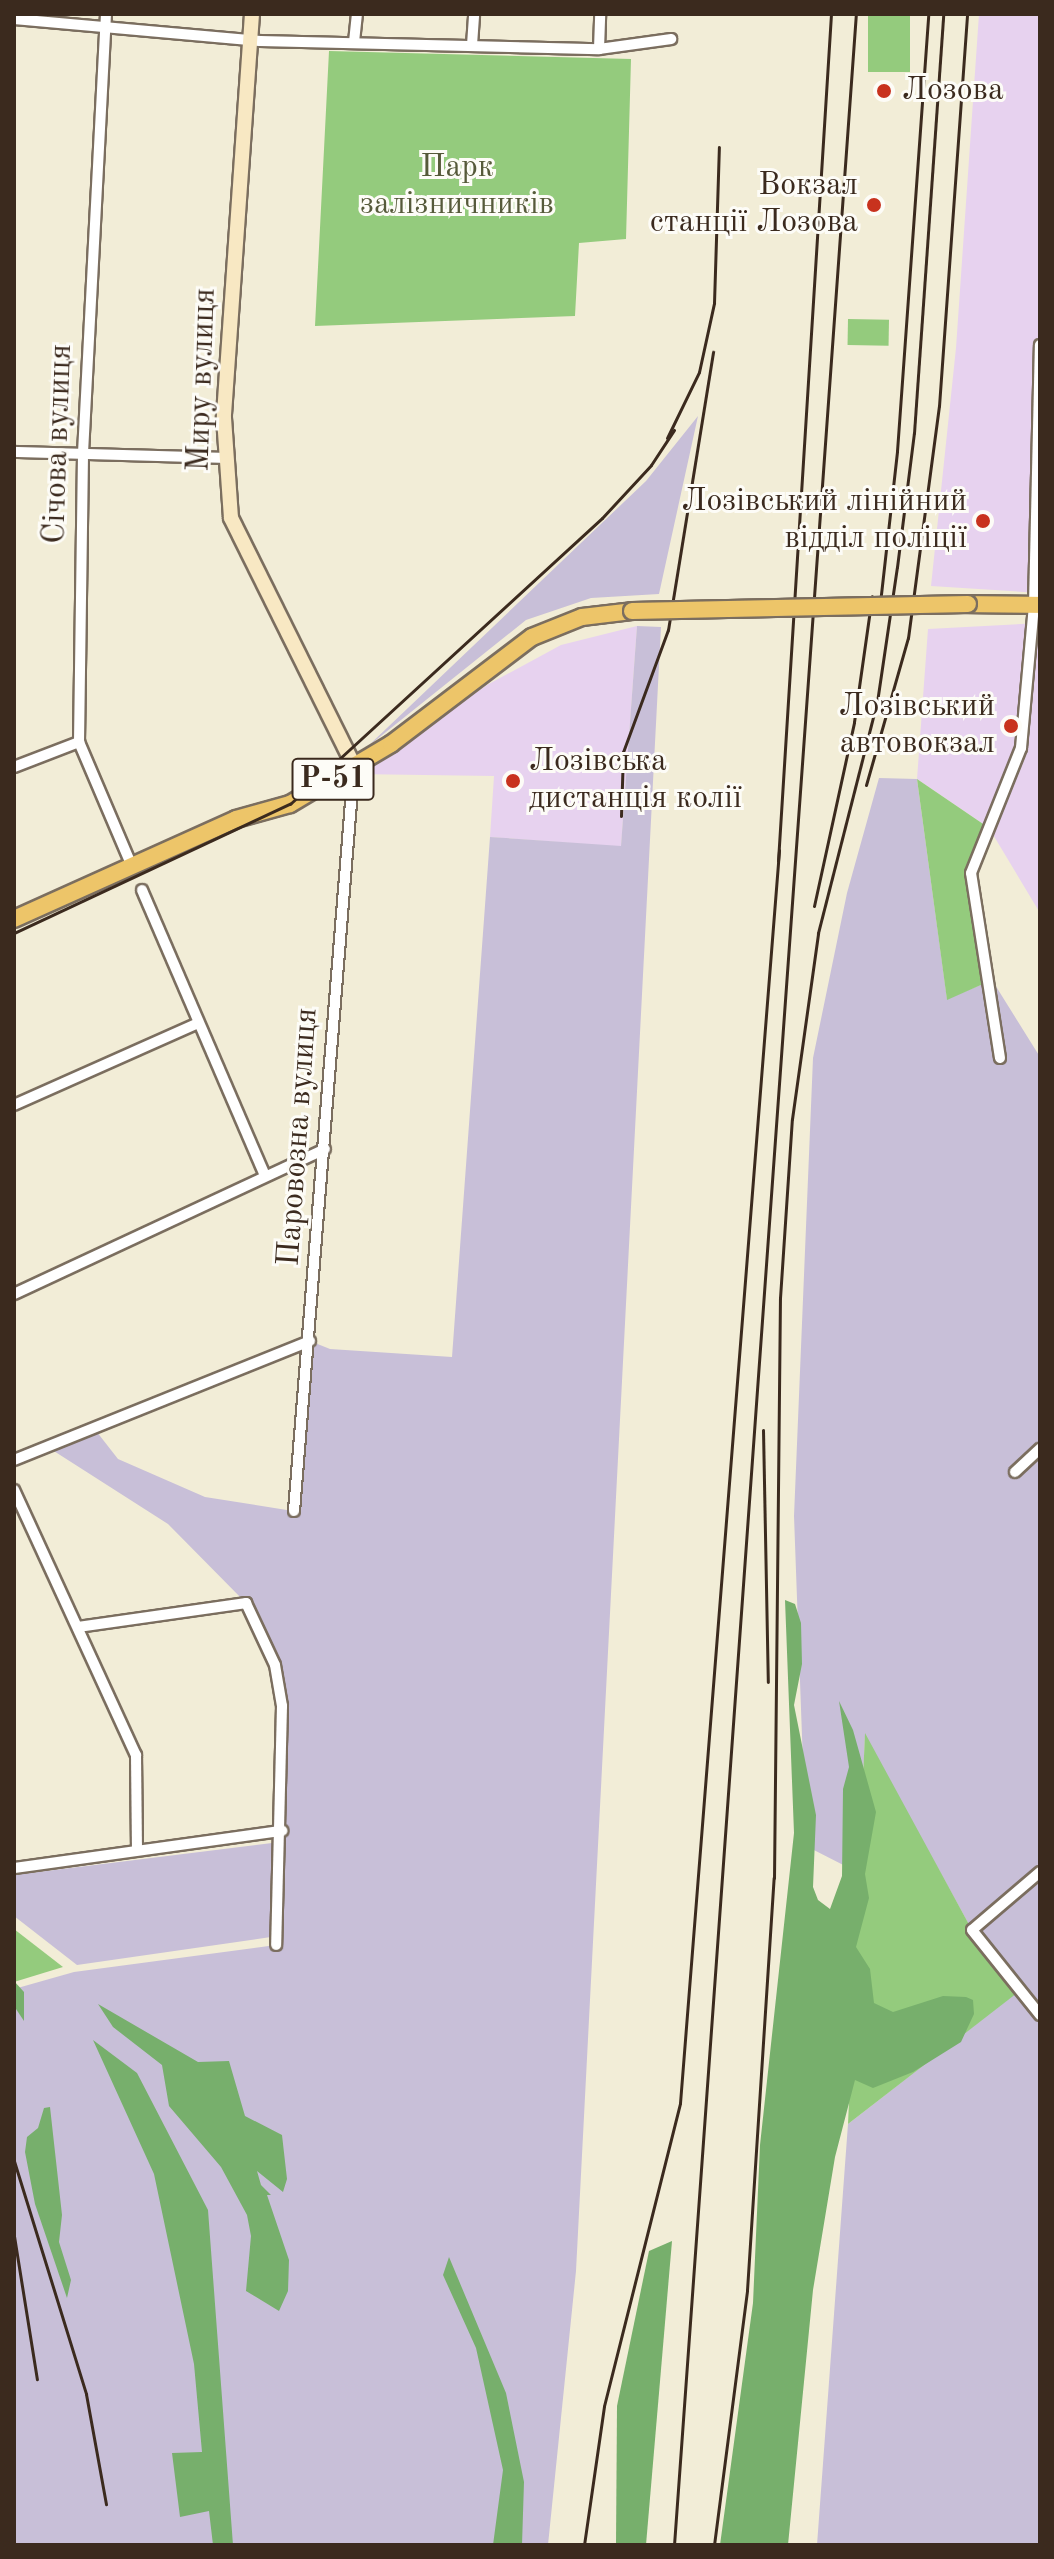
<!DOCTYPE html>
<meta charset="utf-8">
<style>
body{margin:0}
#map{position:relative;width:1054px;height:2559px;overflow:hidden;background:#f2edd7;font-family:"Old Standard TT",serif}
div>[style]{position:absolute}
[style*='--x']{left:calc(var(--x)*1px);top:calc(var(--y)*1px);width:calc(var(--w)*1px);rotate:calc(var(--a)*1deg)}
.built>*{inset:0;background:#e7d2ef}
.industrial>*{inset:0;background:#c8bfd8}
.green>*{inset:0;background:#94cb7d;transform-origin:0 0}
.forest>*{inset:0;background:#77af6c}
.roads{filter:drop-shadow(2px 0 #7b6e5f) drop-shadow(-2px 0 #7b6e5f) drop-shadow(0 2px #7b6e5f) drop-shadow(0 -2px #7b6e5f)}
.street>*{height:10px;margin:-5px;padding:0 5px;transform-origin:5px;border-radius:5px;background:#fff}
.secondary>*{height:14px;margin:-7px;padding:0 7px;transform-origin:7px;border-radius:7px;background:#f8e8c3}
.primary>*{height:16px;margin:-8px;padding:0 8px;transform-origin:8px;border-radius:8px;background:#edc569}
.rail>*{height:3px;margin:-1.5px;padding:0 1.5px;transform-origin:1.5px;border-radius:1.5px;background:#3b2a1e}
.bridges{filter:drop-shadow(2px 0 #7b6e5f) drop-shadow(-2px 0 #7b6e5f) drop-shadow(0 2px #7b6e5f) drop-shadow(0 -2px #7b6e5f)}
.primary-bridge>*{height:16px;margin:-8px;padding:0 8px;transform-origin:8px;border-radius:8px;background:#edc569}
.dots>*{width:22px;height:22px;translate:-50% -50%;box-sizing:border-box;border:4px solid #fdfcf7;border-radius:50%}
span{translate:-50% -50%;white-space:nowrap;text-align:center;line-height:1.15;-webkit-text-stroke:6px #fdfcf7;paint-order:stroke}
.shield-label span{padding:2px 6px;background:#fdfcf7;border:2px solid;border-radius:6px;-webkit-text-stroke-width:0}
.shield-label{font-size:30px;color:#3b2a1e;font-weight:700}
.poi-label{font-size:32px;color:#3b2a1e}
.left{translate:0 -50%;text-align:left}
.right{translate:-100% -50%;text-align:right}
.park-label{font-size:32px;color:#565a3a}
.street-label{font-size:32px;color:#3b2a1e}
.frame{position:absolute;inset:0;border:16px solid #3b2a1e;pointer-events:none}
</style>
<div id="map">
<div class="built">
<i style="clip-path:polygon(979px 14px,1040px 14px,1040px 593px,931px 586px,956px 348px)"></i>
<i style="clip-path:polygon(1040px 623px,1040px 913px,989px 828px,917px 779px,928px 629px)"></i>
<i style="clip-path:polygon(637px 626px,621px 847px,490px 837px,494px 776px,354px 774px,487px 685px,561px 645px)"></i>
</div>
<div class="industrial">
<i style="clip-path:polygon(698px 416px,659px 594px,591px 598px,526px 620px,366px 748px,646px 481px)"></i>
<i style="clip-path:polygon(637px 626px,661px 627px,576px 2271px,548px 2545px,14px 2545px,14px 1989px,74px 1972px,276px 1945px,282px 1706px,275px 1665px,246px 1603px,168px 1524px,46px 1446px,93px 1427px,118px 1459px,205px 1497px,293px 1511px,310px 1341px,330px 1349px,452px 1357px,490px 837px,621px 846px)"></i>
<i style="clip-path:polygon(879px 778px,917px 779px,947px 999px,992px 980px,1040px 1057px,1040px 2545px,817px 2545px,848px 2124px,1020px 1990px,972px 1930px,865px 1736px,859px 1873px,806px 1846px,794px 1516px,813px 1058px,847px 893px)"></i>
<i style="clip-path:polygon(272px 1843px,271px 1937px,77px 1965px,14px 1916px,14px 1875px)"></i>
</div>
<div class="green">
<i style="left:868px;top:14px;width:42px;height:58px"></i>
<i style="clip-path:polygon(329px 51px,631px 59px,626px 239px,579px 243px,575px 316px,315px 326px)"></i>
<i style="left:848px;top:319px;width:41px;height:26px;rotate:1deg"></i>
<i style="clip-path:polygon(917px 779px,989px 828px,971px 873px,992px 980px,947px 1000px)"></i>
<i style="clip-path:polygon(865px 1733px,972px 1930px,1021px 1990px,848px 2124px)"></i>
<i style="clip-path:polygon(14px 1929px,63px 1967px,14px 1982px)"></i>
</div>
<div class="forest">
<i style="clip-path:polygon(785px 1600px,795px 1604px,801px 1623px,802px 1664px,794px 1705px,816px 1815px,813px 1887px,818px 1900px,830px 1909px,842px 1876px,843px 1789px,849px 1767px,839px 1701px,853px 1730px,876px 1812px,865px 1874px,869px 1898px,856px 1947px,870px 1969px,874px 2003px,893px 2012px,943px 1996px,966px 1997px,973px 2000px,974px 2014px,961px 2042px,913px 2072px,873px 2088px,855px 2080px,835px 2157px,813px 2290px,788px 2545px,720px 2545px,753px 2303px,760px 2145px,794px 1833px)"></i>
<i style="clip-path:polygon(14px 1981px,24px 1992px,24px 2021px,14px 2006px)"></i>
<i style="clip-path:polygon(98px 2004px,198px 2062px,229px 2061px,245px 2116px,282px 2135px,287px 2179px,283px 2192px,257px 2171px,261px 2185px,271px 2195px,267px 2195px,289px 2260px,288px 2291px,279px 2311px,246px 2291px,251px 2236px,247px 2215px,221px 2167px,169px 2106px,162px 2065px,113px 2027px)"></i>
<i style="clip-path:polygon(93px 2040px,137px 2073px,208px 2210px,233px 2545px,213px 2545px,209px 2511px,180px 2517px,172px 2453px,202px 2452px,194px 2364px,154px 2174px)"></i>
<i style="clip-path:polygon(50px 2107px,62px 2215px,59px 2242px,71px 2280px,67px 2298px,35px 2204px,25px 2152px,27px 2137px,38px 2128px,44px 2108px)"></i>
<i style="clip-path:polygon(672px 2241px,646px 2545px,616px 2545px,617px 2406px,649px 2251px)"></i>
<i style="clip-path:polygon(449px 2257px,506px 2393px,524px 2482px,522px 2545px,493px 2545px,503px 2470px,476px 2348px,443px 2275px)"></i>
</div>
<div class="roads">
<div class="street">
<i style="--x:106;--y:14;--w:442;--a:93"></i>
<i style="--x:83;--y:455;--w:287;--a:90.8"></i>
<i style="--x:79;--y:742;--w:135;--a:66.9"></i>
<i style="--x:14;--y:19;--w:247;--a:5.1"></i>
<i style="--x:260;--y:41;--w:339;--a:1.4"></i>
<i style="--x:599;--y:49;--w:73;--a:-7.9"></i>
<i style="--x:354;--y:42;--w:28;--a:-84"></i>
<i style="--x:472;--y:45;--w:31;--a:-86"></i>
<i style="--x:599;--y:49;--w:35;--a:-88"></i>
<i style="--x:14;--y:452;--w:209;--a:1.6"></i>
<i style="--x:14;--y:767;--w:70;--a:-21"></i>
<i style="--x:142;--y:890;--w:311;--a:66.7"></i>
<i style="--x:1000;--y:1058;--w:187;--a:-98.9"></i>
<i style="--x:971;--y:873;--w:135;--a:-68.2"></i>
<i style="--x:1021;--y:748;--w:144;--a:-84.8"></i>
<i style="--x:1034;--y:605;--w:260;--a:-88.7"></i>
<i style="--x:14;--y:1105;--w:201;--a:-24"></i>
<i style="--x:14;--y:1294;--w:343;--a:-25"></i>
<i style="--x:14;--y:1460;--w:319;--a:-21.9"></i>
<i style="--x:1015;--y:1472;--w:34;--a:-43"></i>
<i style="--x:14;--y:1490;--w:292;--a:65.3"></i>
<i style="--x:136;--y:1755;--w:95;--a:89.4"></i>
<i style="--x:294;--y:1511;--w:747;--a:-85.4"></i>
<i style="--x:78;--y:1627;--w:170;--a:-8.1"></i>
<i style="--x:246;--y:1603;--w:68;--a:64.9"></i>
<i style="--x:275;--y:1665;--w:42;--a:80.3"></i>
<i style="--x:282;--y:1706;--w:239;--a:91.4"></i>
<i style="--x:14;--y:1868;--w:271;--a:-7.9"></i>
<i style="--x:1040;--y:1872;--w:89;--a:139.5"></i>
<i style="--x:972;--y:1930;--w:109;--a:51.3"></i>
</div>
<div class="secondary">
<i style="--x:252;--y:14;--w:405;--a:94"></i>
<i style="--x:224;--y:418;--w:100;--a:86"></i>
<i style="--x:231;--y:518;--w:277;--a:63.6"></i>
</div>
<div class="primary">
<i style="--x:968;--y:604;--w:72;--a:0.8"></i>
<i style="--x:14;--y:919;--w:243;--a:-24.2"></i>
<i style="--x:236;--y:819;--w:56;--a:-15.5"></i>
<i style="--x:290;--y:804;--w:117;--a:-30.7"></i>
<i style="--x:391;--y:744;--w:177;--a:-37.2"></i>
<i style="--x:532;--y:637;--w:54;--a:-21.8"></i>
<i style="--x:582;--y:617;--w:50;--a:-6.8"></i>
</div>
</div>
<div class="rail">
<i style="--x:667;--y:438;--w:73;--a:-64.1"></i>
<i style="--x:699;--y:372;--w:71;--a:-77.7"></i>
<i style="--x:714;--y:303;--w:156;--a:-88.2"></i>
<i style="--x:879;--y:612;--w:162;--a:-83.6"></i>
<i style="--x:897;--y:451;--w:438;--a:-85.9"></i>
<i style="--x:866;--y:785;--w:153;--a:-74.1"></i>
<i style="--x:908;--y:638;--w:234;--a:-82.4"></i>
<i style="--x:939;--y:406;--w:393;--a:-85.9"></i>
<i style="--x:621;--y:816;--w:64;--a:-88.2"></i>
<i style="--x:623;--y:752;--w:130;--a:-69.8"></i>
<i style="--x:668;--y:630;--w:282;--a:-80.8"></i>
<i style="--x:778;--y:861;--w:849;--a:-86.42"></i>
<i style="--x:814;--y:906;--w:188;--a:-77.7"></i>
<i style="--x:854;--y:722;--w:127;--a:-81.9"></i>
<i style="--x:14;--y:933;--w:305;--a:-25.1"></i>
<i style="--x:290;--y:804;--w:423;--a:-42.5"></i>
<i style="--x:602;--y:518;--w:72;--a:-47.2"></i>
<i style="--x:651;--y:465;--w:42;--a:-56.7"></i>
<i style="--x:763;--y:1430;--w:252;--a:88.9"></i>
<i style="--x:14;--y:2161;--w:244;--a:72.8"></i>
<i style="--x:86;--y:2394;--w:112;--a:79.7"></i>
<i style="--x:14;--y:2236;--w:145;--a:80.9"></i>
<i style="--x:584;--y:2545;--w:140;--a:-81.8"></i>
<i style="--x:604;--y:2406;--w:312;--a:-75.9"></i>
<i style="--x:680;--y:2103;--w:1257;--a:-85.48"></i>
<i style="--x:674;--y:2545;--w:2538;--a:-85.89"></i>
<i style="--x:714;--y:2545;--w:257;--a:-82.6"></i>
<i style="--x:747;--y:2290;--w:413;--a:-86.3"></i>
<i style="--x:774;--y:1878;--w:580;--a:-89.41"></i>
<i style="--x:780;--y:1298;--w:179;--a:-86.2"></i>
<i style="--x:792;--y:1119;--w:188;--a:-82"></i>
<i style="--x:818;--y:933;--w:238;--a:-75.7"></i>
<i style="--x:877;--y:702;--w:136;--a:-81.6"></i>
<i style="--x:897;--y:567;--w:135;--a:-82.8"></i>
<i style="--x:914;--y:433;--w:420;--a:-86"></i>
</div>
<div class="bridges">
<div class="primary-bridge">
<i style="--x:632;--y:611;--w:336;--a:-1.2"></i>
</div>
</div>
<div class="dots">
<i style="left:884px;top:91px;background:#c8321e"></i>
<i style="left:874px;top:205px;background:#c8321e"></i>
<i style="left:983px;top:521px;background:#c8321e"></i>
<i style="left:1011px;top:726px;background:#c8321e"></i>
<i style="left:513px;top:781px;background:#c8321e"></i>
</div>
<div class="shield-label">
<span style="left:333px;top:779px">Р-51</span>
</div>
<div class="poi-label">
<span class="left" style="left:902px;top:91px">Лозова</span>
<span class="right" style="left:858px;top:205px">Вокзал<br>станції Лозова</span>
<span class="right" style="left:967px;top:521px">Лозівський лінійний<br>відділ поліції</span>
<span class="right" style="left:995px;top:726px">Лозівський<br>автовокзал</span>
<span class="left" style="left:529px;top:781px">Лозівська<br>дистанція колії</span>
</div>
<div class="park-label">
<span style="left:457px;top:187px">Парк<br>залізничників</span>
</div>
<div class="street-label">
<span style="left:203px;top:380px;rotate:-88deg">Миру вулиця</span>
<span style="left:59px;top:444px;rotate:-88deg">Січова вулиця</span>
<span style="left:299px;top:1137px;rotate:-86deg">Паровозна вулиця</span>
</div>
<div class="frame"></div>
</div>
